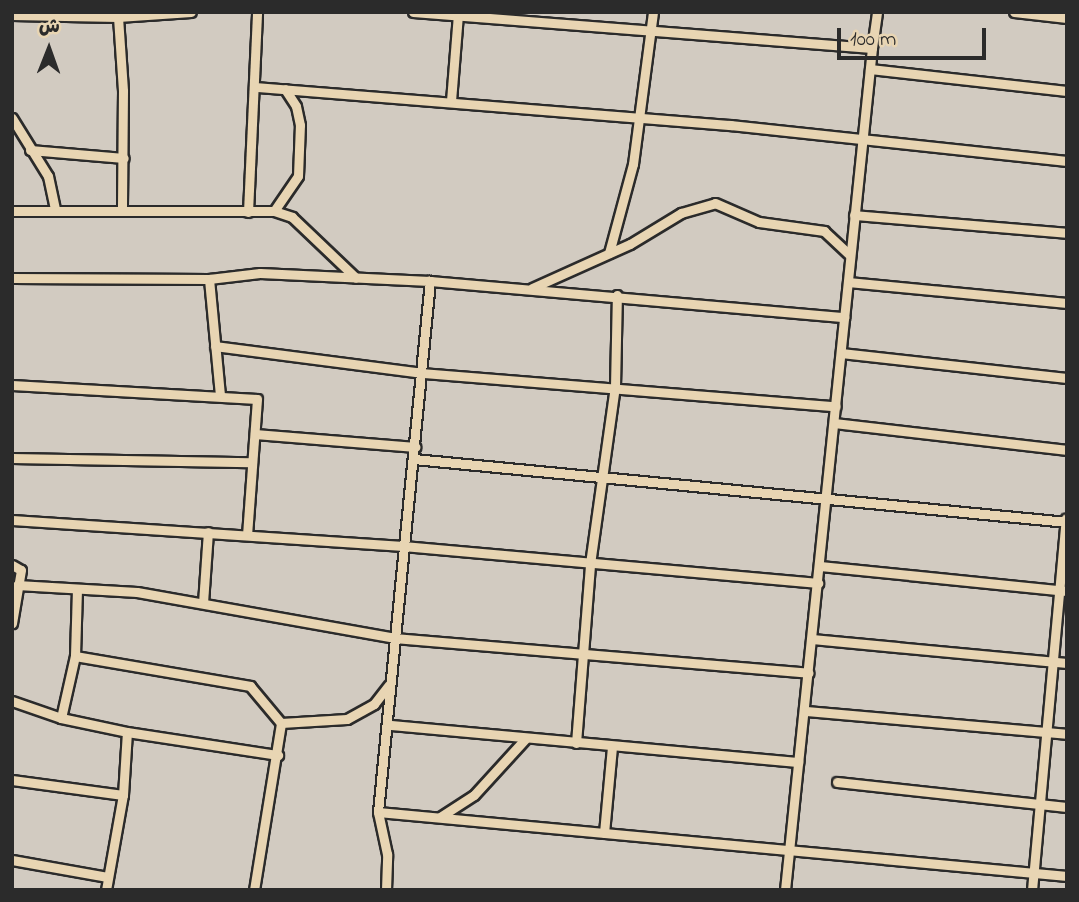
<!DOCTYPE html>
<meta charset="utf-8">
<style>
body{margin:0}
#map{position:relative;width:1079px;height:902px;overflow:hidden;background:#d2cbc1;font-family:"Indie Flower","Playpen Sans Arabic",sans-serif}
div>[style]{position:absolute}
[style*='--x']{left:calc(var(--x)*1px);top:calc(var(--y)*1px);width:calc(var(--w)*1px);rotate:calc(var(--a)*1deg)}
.roads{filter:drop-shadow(2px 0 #2b2b2b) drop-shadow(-2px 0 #2b2b2b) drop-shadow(0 2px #2b2b2b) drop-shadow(0 -2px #2b2b2b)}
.minor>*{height:9px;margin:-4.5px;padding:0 4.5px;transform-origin:4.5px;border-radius:4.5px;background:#e8d5b3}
span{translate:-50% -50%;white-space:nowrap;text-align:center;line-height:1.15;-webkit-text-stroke:5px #e8d5b3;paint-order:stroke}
.frame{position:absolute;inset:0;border:14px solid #2b2b2b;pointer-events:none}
.north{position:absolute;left:14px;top:14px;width:70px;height:70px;-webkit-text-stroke:5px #e8d5b3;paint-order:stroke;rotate:1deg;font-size:19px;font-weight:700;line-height:28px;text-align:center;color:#2b2b2b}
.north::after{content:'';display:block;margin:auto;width:24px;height:32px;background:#2b2b2b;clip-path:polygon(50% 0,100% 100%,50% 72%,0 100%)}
.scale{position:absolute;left:837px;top:28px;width:149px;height:32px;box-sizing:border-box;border:4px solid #2b2b2b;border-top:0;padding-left:9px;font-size:21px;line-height:24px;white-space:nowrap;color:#2b2b2b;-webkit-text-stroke:5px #e8d5b3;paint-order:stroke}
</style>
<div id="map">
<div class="roads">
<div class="minor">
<i style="--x:413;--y:12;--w:460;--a:4.5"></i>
<i style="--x:872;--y:48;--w:846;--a:95.9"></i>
<i style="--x:1014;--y:12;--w:53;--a:6.5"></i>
<i style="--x:12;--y:15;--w:106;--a:1.1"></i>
<i style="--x:118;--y:17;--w:73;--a:-3.9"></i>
<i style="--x:118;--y:17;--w:74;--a:86.1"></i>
<i style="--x:123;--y:91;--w:117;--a:90.5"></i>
<i style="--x:872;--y:48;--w:36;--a:-82"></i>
<i style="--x:870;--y:69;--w:198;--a:6.4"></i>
<i style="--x:256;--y:87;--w:476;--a:4.6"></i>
<i style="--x:730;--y:125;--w:339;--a:6.1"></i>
<i style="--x:451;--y:101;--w:87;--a:-85.4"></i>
<i style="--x:12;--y:118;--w:68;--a:58.2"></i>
<i style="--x:48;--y:176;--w:34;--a:78"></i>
<i style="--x:30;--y:150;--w:94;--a:4.9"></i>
<i style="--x:12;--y:211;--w:262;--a:0"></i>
<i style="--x:274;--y:211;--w:19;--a:18"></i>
<i style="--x:292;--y:217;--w:88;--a:43.6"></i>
<i style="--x:274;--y:211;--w:42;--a:-55.6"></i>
<i style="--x:298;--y:176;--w:51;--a:-87.8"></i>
<i style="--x:300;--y:125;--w:19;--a:-102"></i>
<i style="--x:296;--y:106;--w:20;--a:-123"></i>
<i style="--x:248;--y:212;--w:200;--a:-87.4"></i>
<i style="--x:854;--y:215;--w:214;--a:4.8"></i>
<i style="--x:609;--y:253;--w:92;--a:-74.9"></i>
<i style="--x:633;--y:164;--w:153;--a:-82.5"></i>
<i style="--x:12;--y:278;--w:197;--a:0.3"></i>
<i style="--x:209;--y:279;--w:51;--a:-6.7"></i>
<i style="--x:260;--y:273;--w:170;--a:2.7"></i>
<i style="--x:430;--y:281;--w:416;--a:5"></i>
<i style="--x:209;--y:279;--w:117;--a:84.6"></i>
<i style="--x:848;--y:282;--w:220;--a:5.5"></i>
<i style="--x:532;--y:288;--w:107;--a:-24.2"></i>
<i style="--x:630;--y:244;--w:60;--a:-31.3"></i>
<i style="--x:681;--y:213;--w:35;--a:-16"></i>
<i style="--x:715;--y:203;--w:48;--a:23.4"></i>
<i style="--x:759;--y:222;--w:66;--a:7.9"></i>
<i style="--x:824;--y:231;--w:35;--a:43"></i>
<i style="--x:215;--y:346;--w:209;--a:7.4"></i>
<i style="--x:422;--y:373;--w:415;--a:4.6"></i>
<i style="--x:841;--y:353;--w:227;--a:6.3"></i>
<i style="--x:12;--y:385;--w:245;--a:3.3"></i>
<i style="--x:257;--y:399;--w:136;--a:94.2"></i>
<i style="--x:834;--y:423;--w:235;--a:6.6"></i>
<i style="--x:255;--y:434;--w:161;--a:4.6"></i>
<i style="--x:12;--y:458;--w:238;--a:1"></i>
<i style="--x:414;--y:459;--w:656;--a:5.51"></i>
<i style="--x:12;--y:520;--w:392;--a:3.8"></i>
<i style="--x:403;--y:546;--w:417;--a:5.1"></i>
<i style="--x:12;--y:565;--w:10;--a:29"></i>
<i style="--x:21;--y:570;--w:54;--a:99.6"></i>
<i style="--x:820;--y:566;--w:248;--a:5.8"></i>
<i style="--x:17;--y:585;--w:120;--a:3.3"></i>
<i style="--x:137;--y:592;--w:261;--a:10.1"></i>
<i style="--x:394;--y:638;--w:416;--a:4.8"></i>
<i style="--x:203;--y:603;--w:71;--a:-86"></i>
<i style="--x:812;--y:639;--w:256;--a:5.4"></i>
<i style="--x:75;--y:656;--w:178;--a:9.7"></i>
<i style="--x:250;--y:686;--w:48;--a:50"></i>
<i style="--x:12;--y:701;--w:52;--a:19.1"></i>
<i style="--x:61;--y:718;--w:67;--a:12"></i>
<i style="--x:127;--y:732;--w:153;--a:8.7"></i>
<i style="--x:805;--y:711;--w:263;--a:5"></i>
<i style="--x:61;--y:718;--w:64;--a:-77.3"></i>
<i style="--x:75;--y:656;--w:66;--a:-88.3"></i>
<i style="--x:390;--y:725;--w:410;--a:5.2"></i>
<i style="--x:576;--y:743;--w:180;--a:-85.5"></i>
<i style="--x:590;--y:564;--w:179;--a:-82"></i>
<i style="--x:615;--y:387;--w:92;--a:-88.8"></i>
<i style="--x:12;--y:780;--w:112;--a:7.7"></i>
<i style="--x:837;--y:782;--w:231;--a:6.2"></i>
<i style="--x:378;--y:812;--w:692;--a:5.31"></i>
<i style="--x:440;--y:817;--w:40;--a:-32.9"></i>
<i style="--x:474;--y:795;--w:77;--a:-47.6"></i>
<i style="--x:604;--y:833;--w:87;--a:-84.7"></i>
<i style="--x:12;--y:860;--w:97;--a:10.1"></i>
<i style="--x:106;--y:890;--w:97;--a:-79.9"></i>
<i style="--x:123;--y:795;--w:63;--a:-86.4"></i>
<i style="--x:254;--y:890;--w:169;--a:-80.8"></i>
<i style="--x:281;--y:723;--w:66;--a:-3.5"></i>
<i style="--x:347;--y:719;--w:31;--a:-29"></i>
<i style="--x:374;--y:704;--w:24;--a:-52"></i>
<i style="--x:386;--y:890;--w:36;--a:-88"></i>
<i style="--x:387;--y:854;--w:43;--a:-102.1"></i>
<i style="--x:378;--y:812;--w:534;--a:-84.41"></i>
<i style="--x:1032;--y:890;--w:373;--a:-84.8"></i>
</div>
</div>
<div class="frame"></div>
<div class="north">ش</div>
<div class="scale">100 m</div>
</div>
